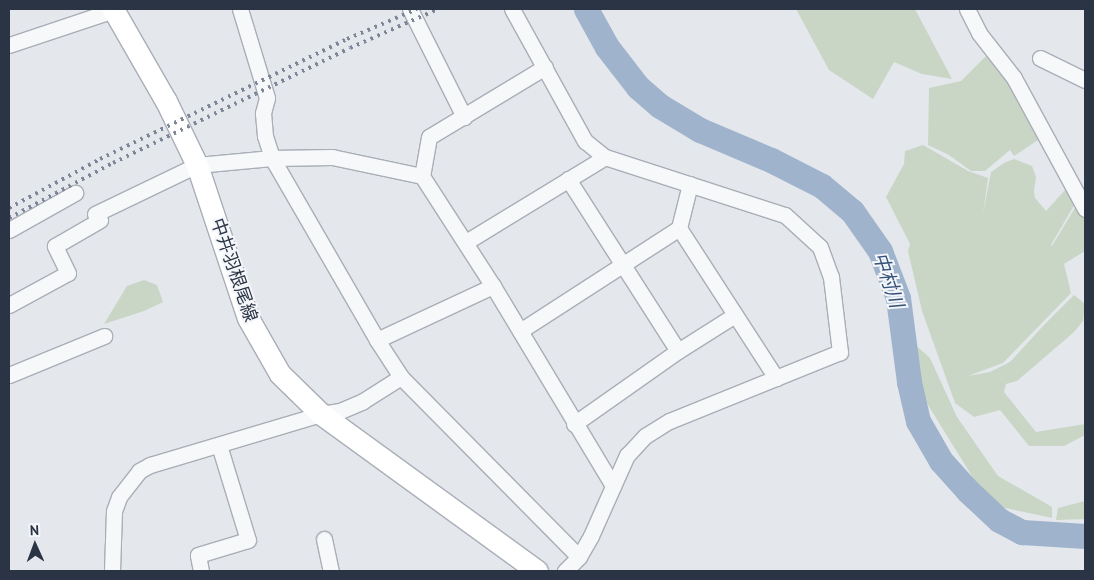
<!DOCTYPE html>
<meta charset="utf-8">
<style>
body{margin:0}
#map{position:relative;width:1094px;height:580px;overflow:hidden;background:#e4e7ec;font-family:"PT Sans","Noto Sans JP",sans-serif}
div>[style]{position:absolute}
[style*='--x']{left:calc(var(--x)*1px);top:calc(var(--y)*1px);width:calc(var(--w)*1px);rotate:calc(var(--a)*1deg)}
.green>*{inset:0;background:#c9d6c5}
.river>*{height:25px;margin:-12.5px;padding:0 12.5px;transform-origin:12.5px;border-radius:12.5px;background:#9fb4cc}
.roads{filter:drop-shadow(1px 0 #a9aeb7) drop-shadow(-1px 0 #a9aeb7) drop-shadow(0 1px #a9aeb7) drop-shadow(0 -1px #a9aeb7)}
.minor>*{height:15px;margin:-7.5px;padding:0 7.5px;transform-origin:7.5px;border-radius:7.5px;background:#f7f8fa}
.secondary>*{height:21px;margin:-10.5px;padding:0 10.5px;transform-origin:10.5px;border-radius:10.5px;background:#fff}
.rail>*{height:4px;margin-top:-2px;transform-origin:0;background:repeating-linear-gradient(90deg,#7d8696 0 2.5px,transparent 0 7.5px)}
span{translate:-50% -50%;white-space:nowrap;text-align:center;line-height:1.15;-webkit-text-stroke:4px #f4f6f9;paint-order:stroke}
.street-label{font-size:18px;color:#2b3445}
.water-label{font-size:19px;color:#34527a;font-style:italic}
.frame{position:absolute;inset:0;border:10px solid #2b3445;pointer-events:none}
.north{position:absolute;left:10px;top:520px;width:50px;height:50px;-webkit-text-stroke:4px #f4f6f9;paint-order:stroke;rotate:358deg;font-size:14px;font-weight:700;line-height:20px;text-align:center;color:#2b3445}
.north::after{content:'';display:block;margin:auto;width:18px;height:22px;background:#2b3445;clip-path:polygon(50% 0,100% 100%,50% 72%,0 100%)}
</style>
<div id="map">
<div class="green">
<i style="clip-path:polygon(796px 9px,915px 9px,952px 79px,922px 74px,894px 62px,873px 99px,829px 70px)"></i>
<i style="clip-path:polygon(989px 53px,1038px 128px,1038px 140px,1014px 156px,1010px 150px,985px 171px,971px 171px,949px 155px,928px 145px,929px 88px,961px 81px)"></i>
<i style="clip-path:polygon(923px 145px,968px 171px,988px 178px,983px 214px,991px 172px,1004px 163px,1014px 159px,1032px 166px,1036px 177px,1034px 191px,1035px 198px,1046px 211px,1066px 189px,1077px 200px,1051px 245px,1052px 246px,1079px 201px,1085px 213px,1085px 251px,1064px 264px,1071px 293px,1003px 363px,968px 376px,990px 372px,1010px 362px,1043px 326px,1074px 295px,1085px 304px,1083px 321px,1074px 332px,1017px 381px,1006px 384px,1004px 392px,1036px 432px,1085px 424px,1085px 435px,1064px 446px,1029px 446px,1000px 410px,974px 417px,955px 403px,922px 311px,908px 251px,910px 244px,886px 197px,904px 164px,905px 151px)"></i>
<i style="clip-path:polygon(144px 280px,157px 285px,163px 302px,144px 311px,104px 324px,127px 286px)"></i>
<i style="clip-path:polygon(911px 341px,930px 358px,957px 417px,998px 476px,1052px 507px,1052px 518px,1001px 507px,975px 481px,920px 392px,913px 366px)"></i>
<i style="clip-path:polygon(1085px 501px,1085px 519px,1056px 520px,1058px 508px)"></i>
</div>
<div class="river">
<i style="--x:586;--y:9;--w:43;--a:61.1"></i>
<i style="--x:607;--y:47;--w:51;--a:52.2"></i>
<i style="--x:638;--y:87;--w:29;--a:41"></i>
<i style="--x:660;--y:106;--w:47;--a:31"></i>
<i style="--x:700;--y:130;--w:77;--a:22.9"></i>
<i style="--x:771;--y:160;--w:57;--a:27"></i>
<i style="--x:822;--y:186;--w:39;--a:40"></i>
<i style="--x:852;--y:211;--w:49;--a:55"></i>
<i style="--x:880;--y:251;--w:50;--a:69"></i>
<i style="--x:898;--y:298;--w:85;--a:82.5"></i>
<i style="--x:909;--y:382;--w:40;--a:77"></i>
<i style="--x:918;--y:421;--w:46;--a:60.1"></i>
<i style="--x:941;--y:461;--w:40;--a:48"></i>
<i style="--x:968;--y:491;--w:42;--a:43.1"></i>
<i style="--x:999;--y:520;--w:26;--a:28"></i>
<i style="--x:1022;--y:532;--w:63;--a:3.6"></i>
</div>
<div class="roads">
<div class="minor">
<i style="--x:240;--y:9;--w:93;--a:73.1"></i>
<i style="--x:267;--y:98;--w:16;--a:105"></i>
<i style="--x:263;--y:113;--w:23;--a:85"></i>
<i style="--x:265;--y:136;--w:23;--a:72"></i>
<i style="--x:272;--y:158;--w:210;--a:60"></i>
<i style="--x:377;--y:340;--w:44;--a:57"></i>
<i style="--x:401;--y:377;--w:253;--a:45.3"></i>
<i style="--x:410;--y:9;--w:121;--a:63.4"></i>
<i style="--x:512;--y:9;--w:151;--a:61.1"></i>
<i style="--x:585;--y:141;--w:26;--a:39"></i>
<i style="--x:605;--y:157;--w:189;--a:17.9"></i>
<i style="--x:785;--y:215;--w:47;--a:42.4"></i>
<i style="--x:820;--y:247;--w:32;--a:70"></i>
<i style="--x:831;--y:277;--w:76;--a:83.2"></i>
<i style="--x:840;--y:352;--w:184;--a:158"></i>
<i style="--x:669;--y:421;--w:28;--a:148"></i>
<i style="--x:645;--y:436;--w:26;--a:133"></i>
<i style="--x:627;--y:455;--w:89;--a:114"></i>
<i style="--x:591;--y:536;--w:24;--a:120"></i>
<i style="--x:579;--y:557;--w:20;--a:135"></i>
<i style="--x:967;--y:9;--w:27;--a:63"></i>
<i style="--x:979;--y:33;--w:57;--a:52.1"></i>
<i style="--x:1014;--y:78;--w:149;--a:61.5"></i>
<i style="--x:9;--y:45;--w:111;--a:-18.4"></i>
<i style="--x:1040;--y:58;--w:50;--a:26.1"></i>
<i style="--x:545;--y:67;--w:135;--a:148.9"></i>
<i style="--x:429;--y:137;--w:40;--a:100"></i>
<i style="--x:422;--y:176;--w:131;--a:57.2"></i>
<i style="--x:493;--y:286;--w:233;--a:59"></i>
<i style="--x:568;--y:179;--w:204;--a:57.4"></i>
<i style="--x:690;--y:184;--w:45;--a:104"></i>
<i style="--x:679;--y:228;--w:179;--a:57.1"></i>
<i style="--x:95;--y:214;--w:113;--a:-25.7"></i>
<i style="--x:197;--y:165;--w:75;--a:-5.3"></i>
<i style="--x:272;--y:158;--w:60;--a:-1"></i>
<i style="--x:332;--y:157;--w:92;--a:11.9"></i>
<i style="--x:9;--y:230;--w:76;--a:-29.3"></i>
<i style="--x:466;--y:242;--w:163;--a:-31.4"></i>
<i style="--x:9;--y:305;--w:67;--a:-28.5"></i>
<i style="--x:68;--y:273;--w:30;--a:-116"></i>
<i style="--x:55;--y:246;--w:52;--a:-30"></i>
<i style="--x:520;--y:331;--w:189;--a:-32.9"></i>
<i style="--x:377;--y:340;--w:128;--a:-25"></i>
<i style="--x:9;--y:375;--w:103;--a:-22.3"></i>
<i style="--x:574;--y:424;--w:127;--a:-35.1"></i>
<i style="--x:678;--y:351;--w:67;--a:-32.3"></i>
<i style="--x:324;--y:539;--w:33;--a:78"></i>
<i style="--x:112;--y:571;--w:60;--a:-88.1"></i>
<i style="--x:114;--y:511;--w:15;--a:-70"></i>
<i style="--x:119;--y:497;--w:33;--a:-52"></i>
<i style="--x:139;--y:471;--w:13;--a:-29"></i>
<i style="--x:150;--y:465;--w:178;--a:-16.6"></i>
<i style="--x:321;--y:414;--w:19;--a:-9"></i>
<i style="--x:340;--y:411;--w:25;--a:-23"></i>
<i style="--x:363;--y:401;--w:45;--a:-32.3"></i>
<i style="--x:201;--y:571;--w:16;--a:-101"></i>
<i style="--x:198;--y:555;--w:52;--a:-16.7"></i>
<i style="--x:248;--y:540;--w:99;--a:-107"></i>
</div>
<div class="secondary">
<i style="--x:113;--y:9;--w:106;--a:60.1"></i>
<i style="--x:166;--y:101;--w:71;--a:64.2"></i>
<i style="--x:197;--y:165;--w:161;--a:71.6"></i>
<i style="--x:248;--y:318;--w:64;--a:60.3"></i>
<i style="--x:280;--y:374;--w:57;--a:44.3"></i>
<i style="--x:321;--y:414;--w:267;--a:36"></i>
</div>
</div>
<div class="rail">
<i style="--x:9;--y:208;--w:103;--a:-28.3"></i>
<i style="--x:100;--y:159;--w:275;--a:-25.9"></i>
<i style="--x:347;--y:39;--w:76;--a:-23.2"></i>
<i style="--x:9;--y:218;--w:118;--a:-27.9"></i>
<i style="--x:113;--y:163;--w:263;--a:-25.9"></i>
<i style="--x:350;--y:48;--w:96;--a:-23.9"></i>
</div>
<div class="street-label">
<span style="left:234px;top:270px;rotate:71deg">中井羽根尾線</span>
</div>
<div class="water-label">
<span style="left:888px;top:280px;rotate:71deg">中村川</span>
</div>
<div class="frame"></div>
<div class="north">N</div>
</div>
